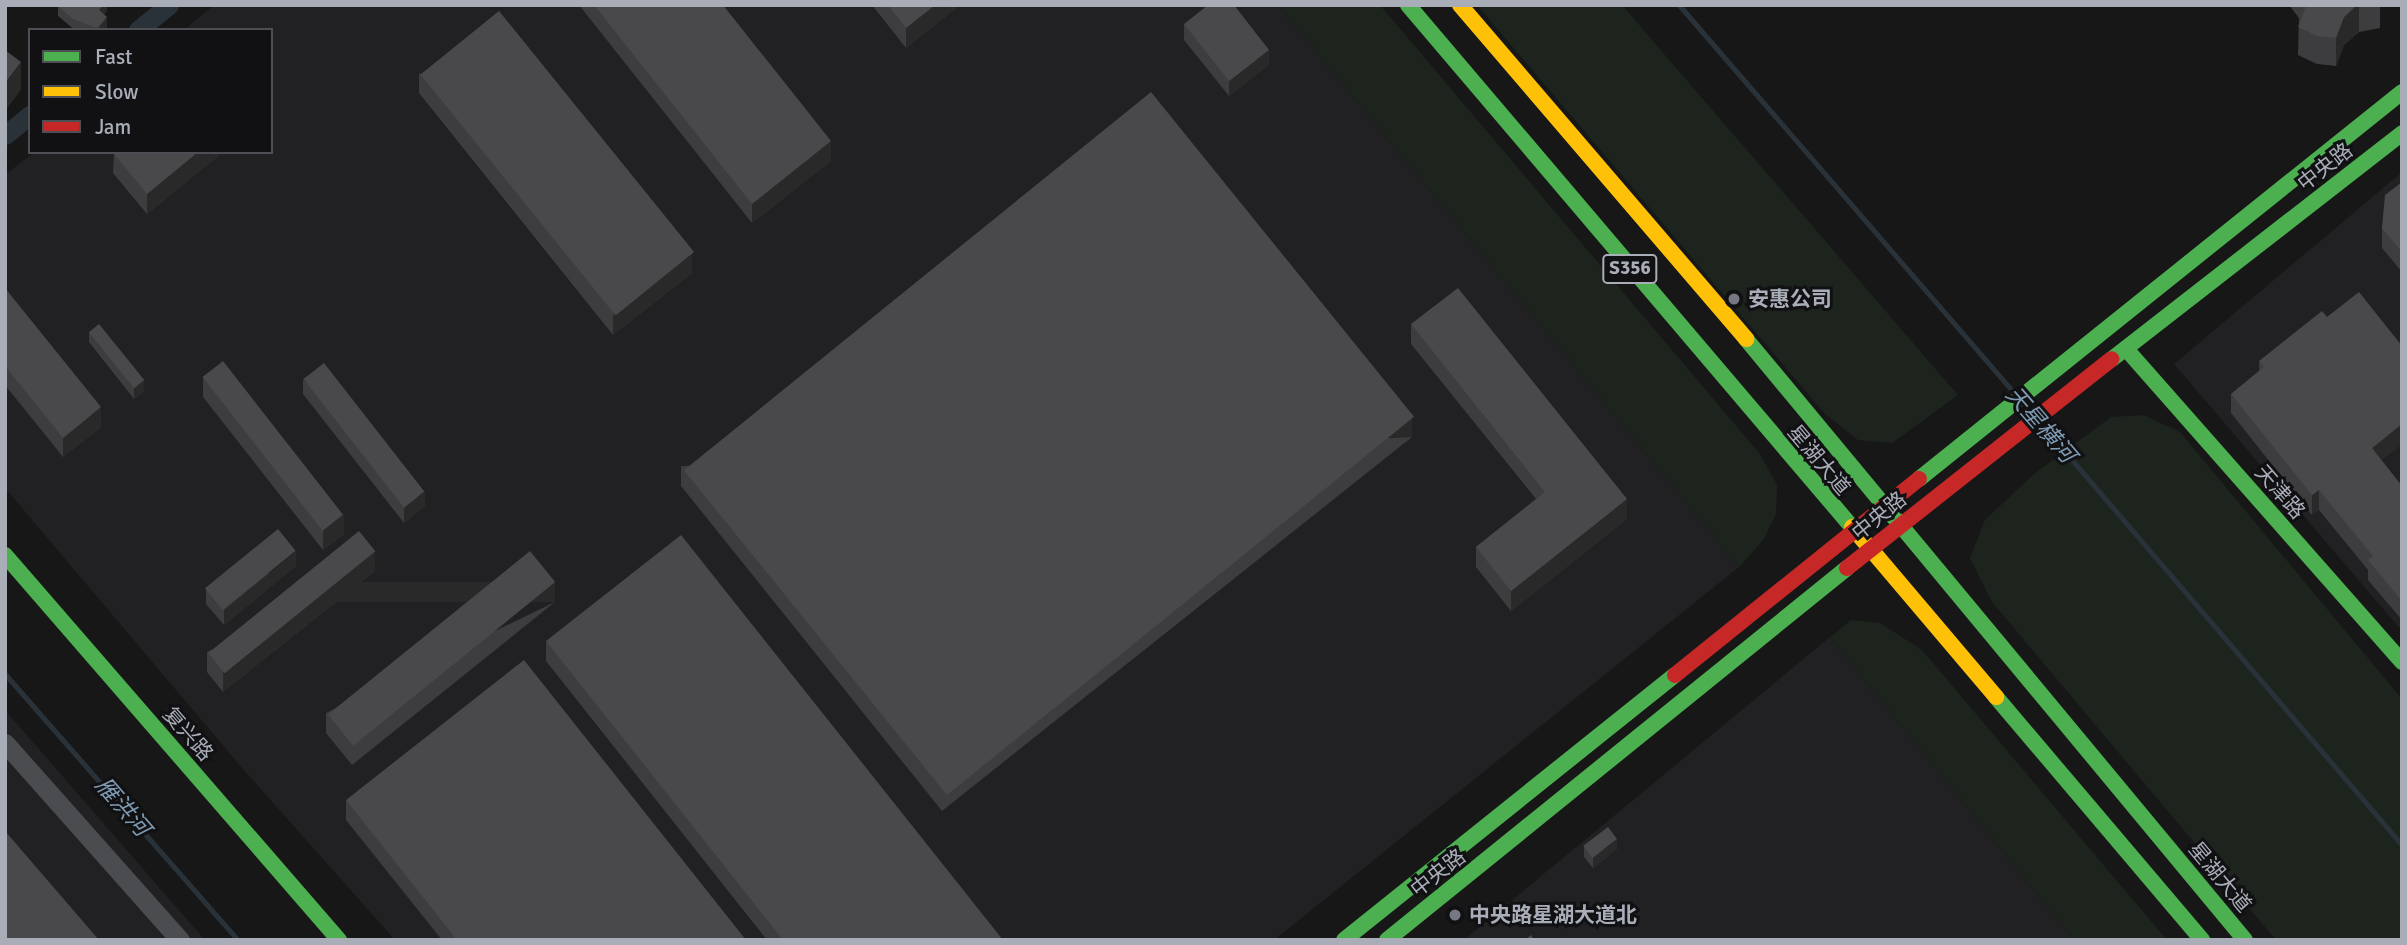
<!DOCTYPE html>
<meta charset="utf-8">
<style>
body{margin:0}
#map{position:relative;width:2407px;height:945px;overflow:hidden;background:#171717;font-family:Signika,"Noto Sans SC",sans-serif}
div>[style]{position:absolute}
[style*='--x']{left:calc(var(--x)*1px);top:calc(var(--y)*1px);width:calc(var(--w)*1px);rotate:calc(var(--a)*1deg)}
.built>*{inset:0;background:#212123}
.green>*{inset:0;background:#1d241e}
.stream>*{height:5px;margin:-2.5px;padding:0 2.5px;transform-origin:2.5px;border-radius:2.5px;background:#2a3239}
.canal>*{height:19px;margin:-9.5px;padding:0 9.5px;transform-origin:9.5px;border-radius:9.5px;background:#2a3239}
.street>*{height:19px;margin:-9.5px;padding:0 9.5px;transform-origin:9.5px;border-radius:9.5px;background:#4b4c50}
.fast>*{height:16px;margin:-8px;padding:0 8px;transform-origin:8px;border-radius:8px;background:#4caf50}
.slow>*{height:16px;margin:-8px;padding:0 8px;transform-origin:8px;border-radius:8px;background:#ffc107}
.jam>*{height:16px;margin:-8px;padding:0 8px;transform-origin:8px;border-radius:8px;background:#c62828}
.wall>*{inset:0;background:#3d3d3f}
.shaded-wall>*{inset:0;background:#29292a;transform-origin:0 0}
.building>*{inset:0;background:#49494c;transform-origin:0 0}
.dots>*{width:19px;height:19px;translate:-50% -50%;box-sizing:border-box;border:4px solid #111113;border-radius:50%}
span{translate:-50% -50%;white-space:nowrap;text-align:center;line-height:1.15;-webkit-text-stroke:6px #111113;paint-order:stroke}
.shield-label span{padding:2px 5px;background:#111113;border:2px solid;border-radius:5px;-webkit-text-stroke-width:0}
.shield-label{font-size:19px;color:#a8adb8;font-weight:700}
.street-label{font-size:21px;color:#a8adb8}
.poi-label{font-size:21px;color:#a8adb8;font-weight:700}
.left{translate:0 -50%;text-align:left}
.water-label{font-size:23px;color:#7f9bb3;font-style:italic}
.frame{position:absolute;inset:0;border:7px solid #a8adb8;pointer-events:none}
.legend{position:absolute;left:28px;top:28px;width:245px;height:126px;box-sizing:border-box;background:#111113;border:2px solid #4d4f55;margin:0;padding:9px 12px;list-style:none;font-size:21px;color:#a8adb8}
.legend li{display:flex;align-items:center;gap:14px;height:35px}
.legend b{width:35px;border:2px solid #4d4f55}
</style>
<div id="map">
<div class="built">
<i style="clip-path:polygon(214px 5px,1278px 5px,1739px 567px,1274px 940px,395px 940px,242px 768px,5px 488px,5px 175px,34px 152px,271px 152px,271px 30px,184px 30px)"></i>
<i style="clip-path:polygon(2402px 172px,2402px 631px,2174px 364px)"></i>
<i style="clip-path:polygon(1830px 637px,2074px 940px,1464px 940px)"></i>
<i style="clip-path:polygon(5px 710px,205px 940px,5px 940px)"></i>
</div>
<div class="green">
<i style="clip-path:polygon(1278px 5px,1380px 5px,1760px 454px,1777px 485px,1776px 514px,1764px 539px,1739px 567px)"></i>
<i style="clip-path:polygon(1477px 5px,1622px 5px,1958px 395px,1892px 443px,1858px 440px,1825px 414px)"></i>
<i style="clip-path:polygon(2143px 415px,2180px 432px,2402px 699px,2402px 940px,2276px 940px,1992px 602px,1970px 558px,1985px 520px,2034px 474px,2111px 417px)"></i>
<i style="clip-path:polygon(1851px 620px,1880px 623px,1922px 650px,2167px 940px,2074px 940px,1830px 637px)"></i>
</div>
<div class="stream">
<i style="--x:1679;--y:5;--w:514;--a:49.18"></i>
<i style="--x:2042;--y:425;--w:553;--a:49.4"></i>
<i style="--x:5;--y:674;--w:354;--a:48.8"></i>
</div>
<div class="canal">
<i style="--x:138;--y:30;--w:40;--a:-39"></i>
<i style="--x:5;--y:135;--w:32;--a:-39"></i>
</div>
<div class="street">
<i style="--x:5;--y:743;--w:264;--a:48.4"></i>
</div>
<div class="fast">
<i style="--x:1408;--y:5;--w:685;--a:49.62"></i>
<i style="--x:1746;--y:339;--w:781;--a:50.3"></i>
<i style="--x:2127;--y:350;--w:416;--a:48.6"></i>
<i style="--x:2112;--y:359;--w:368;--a:-37.9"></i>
<i style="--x:1919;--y:479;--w:619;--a:-38.7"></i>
<i style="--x:5;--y:555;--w:510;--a:49.06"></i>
<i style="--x:1996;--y:697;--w:319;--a:49.7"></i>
<i style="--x:1344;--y:940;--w:424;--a:-38.7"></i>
<i style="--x:1387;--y:940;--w:592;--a:-38.96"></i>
</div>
<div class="slow">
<i style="--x:1460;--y:5;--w:440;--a:49.4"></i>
<i style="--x:1852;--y:527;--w:223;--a:49.7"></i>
</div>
<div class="jam">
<i style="--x:1847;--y:568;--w:337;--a:-38.3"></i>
<i style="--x:1675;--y:675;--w:313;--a:-38.8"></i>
</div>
<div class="wall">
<i style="clip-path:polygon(107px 5px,107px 11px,104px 14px,107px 27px,105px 30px,75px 30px,58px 16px,58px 6px)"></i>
<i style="clip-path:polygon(579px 5px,723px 5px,831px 161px,752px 223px)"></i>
<i style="clip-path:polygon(872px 5px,960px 5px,906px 48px)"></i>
<i style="clip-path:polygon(2289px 5px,2380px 5px,2380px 28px,2359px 32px,2344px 45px,2336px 66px,2317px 64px,2298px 55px,2299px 18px)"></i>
<i style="clip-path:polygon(1184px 24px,1269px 65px,1229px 96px,1184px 40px)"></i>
<i style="clip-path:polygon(419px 73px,692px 273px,613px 335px,419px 93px)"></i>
<i style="clip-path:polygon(114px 152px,223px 152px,147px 214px,113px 173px)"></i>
<i style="clip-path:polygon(2402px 182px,2402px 272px,2382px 248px,2382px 228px)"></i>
<i style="clip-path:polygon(5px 288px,101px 427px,63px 457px,5px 385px)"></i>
<i style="clip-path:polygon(1411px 324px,1627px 519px,1511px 611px,1476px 567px,1476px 547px,1536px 499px,1411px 344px)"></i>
<i style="clip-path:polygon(89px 332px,144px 391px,134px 399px,89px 342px)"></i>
<i style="clip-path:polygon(2259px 361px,2402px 444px,2381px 460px,2402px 486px,2402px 620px,2368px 580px,2368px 570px,2319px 510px,2312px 515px,2231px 413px,2231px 394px,2259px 371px)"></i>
<i style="clip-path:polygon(203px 377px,344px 534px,323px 550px,203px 397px)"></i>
<i style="clip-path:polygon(303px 379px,425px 506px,404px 523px,303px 394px)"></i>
<i style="clip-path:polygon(1412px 437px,942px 811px,681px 486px,681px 466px)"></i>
<i style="clip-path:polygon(296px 566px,224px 625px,206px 604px,206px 589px)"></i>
<i style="clip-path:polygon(375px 571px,223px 692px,207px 672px,207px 652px)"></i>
<i style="clip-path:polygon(555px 602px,352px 765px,326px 733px,326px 713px)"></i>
<i style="clip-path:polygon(546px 641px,1003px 940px,767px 940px,546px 661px)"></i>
<i style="clip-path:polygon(346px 800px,746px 940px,442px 940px,346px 820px)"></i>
<i style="clip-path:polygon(1584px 847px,1617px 849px,1593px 868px,1584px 857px)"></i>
</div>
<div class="shaded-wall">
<i style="clip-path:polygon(103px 5px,107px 5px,107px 11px,99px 21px,99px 10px)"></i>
<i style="clip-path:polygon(935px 5px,960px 5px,906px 48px,906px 28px)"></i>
<i style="clip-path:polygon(2357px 5px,2359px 5px,2359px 32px,2344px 45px,2336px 66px,2336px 38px,2344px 17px)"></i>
<i style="clip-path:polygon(107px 17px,107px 27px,105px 30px,97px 30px)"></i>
<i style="clip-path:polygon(1269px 50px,1269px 65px,1229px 96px,1229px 81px)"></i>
<i style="clip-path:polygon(21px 62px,21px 90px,5px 111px,5px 83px)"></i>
<i style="clip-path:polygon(831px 141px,831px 161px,752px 223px,752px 204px)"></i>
<i style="clip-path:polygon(198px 152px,223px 152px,147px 214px,147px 194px)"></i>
<i style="clip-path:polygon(692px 253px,692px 273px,613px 335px,613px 315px)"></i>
<i style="clip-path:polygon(144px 380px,144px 391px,134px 399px,134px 388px)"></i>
<i style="clip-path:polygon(101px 407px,101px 427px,63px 457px,63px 438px)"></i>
<i style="left:1412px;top:418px;width:19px;height:600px;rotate:90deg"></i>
<i style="clip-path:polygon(2402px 424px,2402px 444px,2372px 468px,2372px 448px)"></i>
<i style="clip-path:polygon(2319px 490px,2319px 510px,2312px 515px,2312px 495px)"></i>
<i style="clip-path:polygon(425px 491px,425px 506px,404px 523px,404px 508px)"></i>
<i style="clip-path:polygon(1627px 499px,1627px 519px,1511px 611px,1511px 591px)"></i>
<i style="clip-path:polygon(344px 514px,344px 534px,323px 550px,323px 530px)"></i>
<i style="clip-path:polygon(296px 551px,296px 566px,224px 625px,224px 610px)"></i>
<i style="clip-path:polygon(375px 551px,375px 571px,223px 692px,223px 673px)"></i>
<i style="left:555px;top:582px;width:20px;height:260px;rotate:90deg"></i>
<i style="clip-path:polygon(1617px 839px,1617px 849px,1593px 868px,1593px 858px)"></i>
</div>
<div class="building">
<i style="clip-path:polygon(59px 5px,103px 5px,99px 10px,107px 17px,97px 28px,73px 19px,58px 6px)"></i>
<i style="clip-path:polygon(594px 5px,723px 5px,831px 141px,752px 204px)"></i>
<i style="clip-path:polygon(888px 5px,935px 5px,906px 28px)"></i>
<i style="clip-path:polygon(1208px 5px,1234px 5px,1269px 50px,1229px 81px,1184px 24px)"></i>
<i style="clip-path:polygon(2304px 5px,2357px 5px,2344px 17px,2336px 38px,2317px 36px,2298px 27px,2306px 6px)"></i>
<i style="left:499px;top:11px;width:310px;height:101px;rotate:51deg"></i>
<i style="clip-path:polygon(5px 50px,21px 62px,5px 83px)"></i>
<i style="left:1151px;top:92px;width:418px;height:601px;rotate:51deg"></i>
<i style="clip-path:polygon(114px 152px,198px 152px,147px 194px,113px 153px)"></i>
<i style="clip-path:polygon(2402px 182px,2402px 252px,2382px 228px,2385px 195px)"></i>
<i style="clip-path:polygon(5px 288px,101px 407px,63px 438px,5px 366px)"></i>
<i style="clip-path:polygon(1458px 288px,1627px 499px,1511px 591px,1476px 547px,1545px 492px,1411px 324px)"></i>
<i style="clip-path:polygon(2359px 292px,2402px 346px,2402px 424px,2372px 448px,2402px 486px,2402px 601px,2368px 560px,2373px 556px,2319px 490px,2312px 495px,2231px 394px,2264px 367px,2259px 361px,2322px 311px,2327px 317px)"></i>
<i style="left:99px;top:324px;width:72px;height:13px;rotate:51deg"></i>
<i style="left:223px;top:361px;width:195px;height:26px;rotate:52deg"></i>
<i style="left:324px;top:363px;width:163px;height:26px;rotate:52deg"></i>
<i style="left:278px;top:529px;width:28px;height:94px;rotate:51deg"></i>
<i style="left:359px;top:531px;width:26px;height:194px;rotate:51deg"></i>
<i style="clip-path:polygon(681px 535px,1003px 940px,783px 940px,546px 641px)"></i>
<i style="left:530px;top:551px;width:40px;height:260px;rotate:51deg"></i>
<i style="clip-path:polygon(524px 660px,746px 940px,457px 940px,346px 800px)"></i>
<i style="left:1608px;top:827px;width:15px;height:31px;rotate:53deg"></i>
<i style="clip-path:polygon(5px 831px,99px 940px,5px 940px)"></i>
<i style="clip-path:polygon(1531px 935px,1534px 940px,1525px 940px)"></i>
</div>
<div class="dots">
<i style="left:1734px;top:299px;background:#757880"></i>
<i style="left:1455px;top:915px;background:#757880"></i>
</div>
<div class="shield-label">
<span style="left:1630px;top:269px">S356</span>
</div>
<div class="street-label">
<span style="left:2325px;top:167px;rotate:-38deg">中央路</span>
<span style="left:1819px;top:460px;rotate:50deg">星湖大道</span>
<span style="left:2280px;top:492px;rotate:49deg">天津路</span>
<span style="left:1879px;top:516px;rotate:-39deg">中央路</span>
<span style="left:188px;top:734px;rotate:49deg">复兴路</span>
<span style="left:1438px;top:873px;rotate:-38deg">中央路</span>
<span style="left:2220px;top:877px;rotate:50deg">星湖大道</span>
</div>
<div class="poi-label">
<span class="left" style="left:1748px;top:299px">安惠公司</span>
<span class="left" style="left:1469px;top:915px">中央路星湖大道北</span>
</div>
<div class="water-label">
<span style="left:2040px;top:425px;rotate:49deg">天星横河</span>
<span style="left:122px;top:807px;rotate:49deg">雁洪河</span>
</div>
<div class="frame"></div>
<ul class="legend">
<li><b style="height:9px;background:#4caf50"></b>Fast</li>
<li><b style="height:9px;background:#ffc107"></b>Slow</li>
<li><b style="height:9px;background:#c62828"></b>Jam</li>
</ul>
</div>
